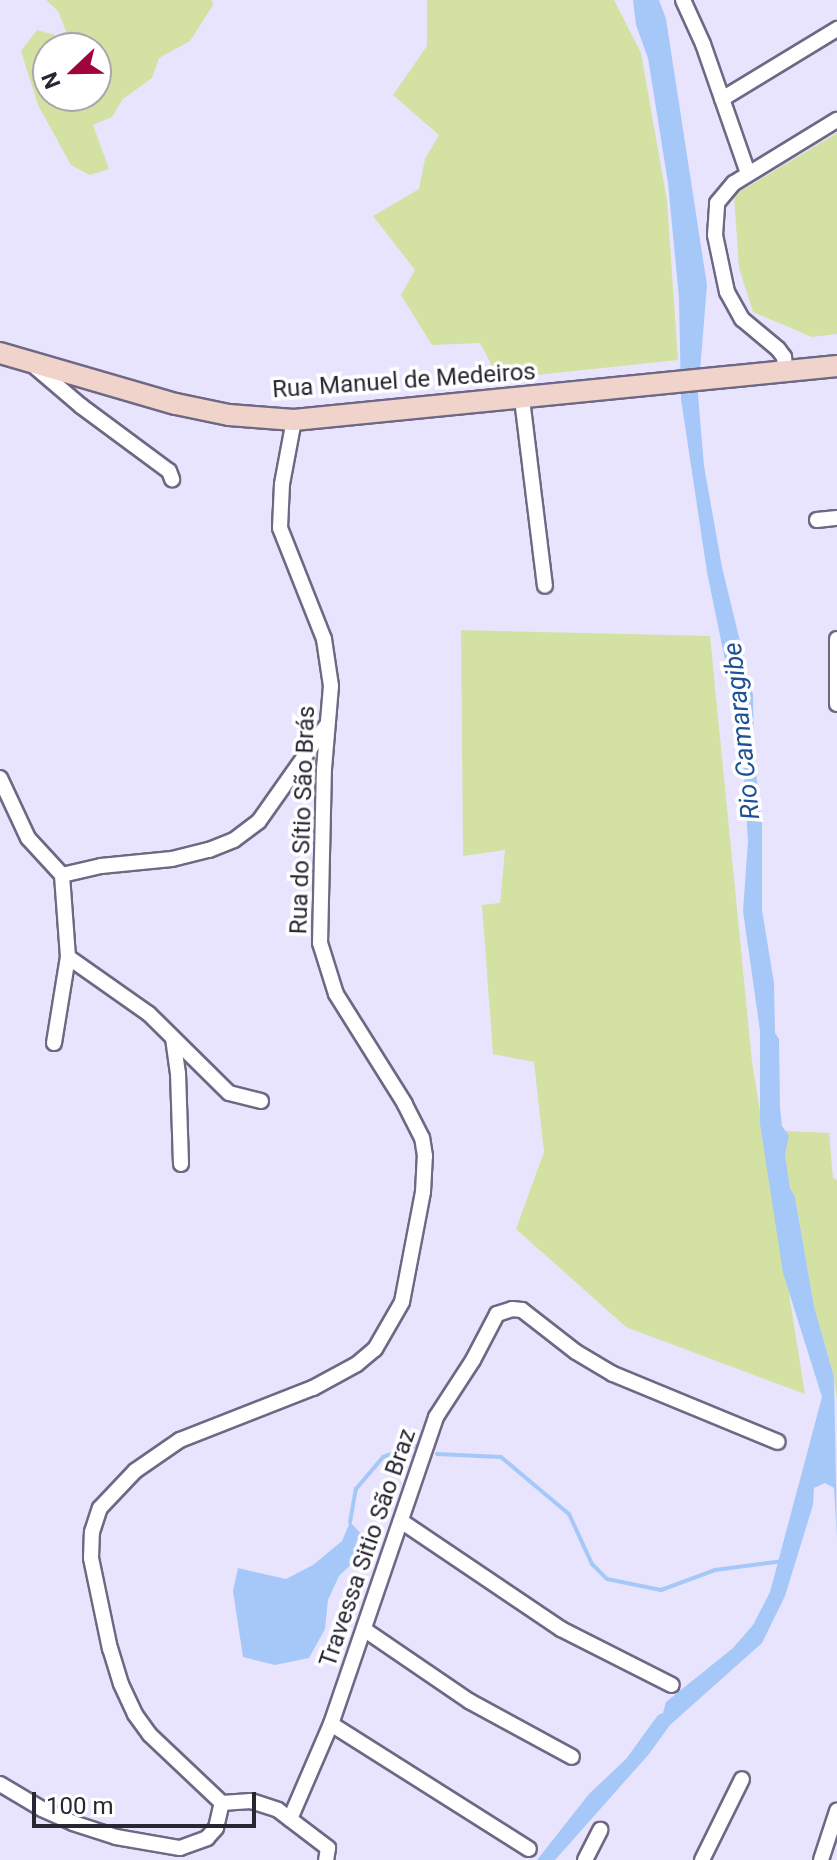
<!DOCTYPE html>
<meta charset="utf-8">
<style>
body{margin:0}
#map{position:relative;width:837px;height:1860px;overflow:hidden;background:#e9e4fe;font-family:Roboto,sans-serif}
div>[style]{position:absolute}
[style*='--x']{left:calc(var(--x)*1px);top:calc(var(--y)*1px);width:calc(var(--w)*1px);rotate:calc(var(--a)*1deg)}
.green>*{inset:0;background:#d3e1a2}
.water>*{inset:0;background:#a6c8f8}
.stream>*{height:4px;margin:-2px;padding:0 2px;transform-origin:2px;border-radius:2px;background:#a6c8f8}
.roads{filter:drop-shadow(2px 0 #6f6884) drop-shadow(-2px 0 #6f6884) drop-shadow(0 2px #6f6884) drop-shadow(0 -2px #6f6884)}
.minor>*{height:14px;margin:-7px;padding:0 7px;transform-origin:7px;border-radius:7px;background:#fff}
.secondary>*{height:20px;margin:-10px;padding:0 10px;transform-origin:10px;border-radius:10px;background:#f0d3cb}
span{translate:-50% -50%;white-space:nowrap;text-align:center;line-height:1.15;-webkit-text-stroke:7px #fff;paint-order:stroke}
.street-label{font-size:24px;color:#292632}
.water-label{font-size:26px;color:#1c5197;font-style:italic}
.north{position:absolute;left:32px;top:32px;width:80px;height:80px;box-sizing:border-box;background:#fff;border:2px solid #a9a8ad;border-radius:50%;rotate:248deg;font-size:22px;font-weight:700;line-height:32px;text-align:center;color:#292632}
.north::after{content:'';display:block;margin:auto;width:28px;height:36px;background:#a1033c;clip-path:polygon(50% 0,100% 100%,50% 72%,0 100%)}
.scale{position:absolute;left:32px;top:1792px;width:224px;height:36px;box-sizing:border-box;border:4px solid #292632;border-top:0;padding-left:10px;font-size:24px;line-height:28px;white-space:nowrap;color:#292632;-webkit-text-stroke:6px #fff;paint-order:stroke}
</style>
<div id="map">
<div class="green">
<i style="clip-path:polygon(evenodd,46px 0,212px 0,213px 5px,190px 41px,159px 58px,152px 78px,123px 99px,112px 117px,93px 125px,109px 169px,90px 175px,71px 165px,38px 105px,21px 51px,37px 30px,69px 39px,58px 11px,46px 0,48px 48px,96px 48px,96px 96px,48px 96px,48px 48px)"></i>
<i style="clip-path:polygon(427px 0,614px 0,641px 53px,667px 201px,678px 360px,499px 379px,480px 343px,432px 345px,401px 295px,415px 270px,373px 216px,419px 189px,425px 159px,439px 135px,393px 95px,427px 46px)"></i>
<i style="clip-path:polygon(837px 133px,837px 334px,812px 337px,753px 312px,739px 268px,734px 195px)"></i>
<i style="clip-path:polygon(461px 630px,710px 636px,752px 1061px,805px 1394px,626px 1327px,516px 1229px,544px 1152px,534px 1062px,493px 1054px,482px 905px,500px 903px,505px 850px,463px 856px)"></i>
<i style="clip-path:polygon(786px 1131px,829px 1133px,833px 1178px,837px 1180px,837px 1401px,834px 1377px,814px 1306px,795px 1197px,790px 1188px,785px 1154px)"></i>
</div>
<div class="water">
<i style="clip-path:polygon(633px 0,659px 0,666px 19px,707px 285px,698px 395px,704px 466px,722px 567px,753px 695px,754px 756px,762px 824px,762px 910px,774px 983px,775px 1033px,779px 1039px,780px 1108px,782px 1126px,789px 1136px,785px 1154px,790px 1188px,795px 1197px,814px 1306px,834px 1377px,837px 1539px,834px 1488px,825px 1483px,814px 1488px,813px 1505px,785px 1596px,762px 1643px,670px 1725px,649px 1754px,555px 1860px,537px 1860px,589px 1794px,626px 1759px,658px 1715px,663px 1713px,666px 1702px,733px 1648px,753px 1625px,770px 1592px,822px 1397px,783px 1273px,760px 1124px,760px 1031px,743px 911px,748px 841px,742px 743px,707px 572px,681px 399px,679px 298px,668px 183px,648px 58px,636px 25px)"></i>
<i style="clip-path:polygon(350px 1522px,372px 1545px,339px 1576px,328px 1600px,325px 1629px,309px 1658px,275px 1665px,243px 1657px,233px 1591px,238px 1568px,286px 1579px,313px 1565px,342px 1541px)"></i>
</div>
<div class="stream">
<i style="--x:437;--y:1454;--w:64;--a:2.7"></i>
<i style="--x:501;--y:1457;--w:89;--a:40"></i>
<i style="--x:569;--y:1514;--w:55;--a:65.3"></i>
<i style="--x:592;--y:1564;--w:21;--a:45"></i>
<i style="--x:607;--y:1579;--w:55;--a:11.5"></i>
<i style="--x:661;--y:1590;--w:58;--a:-20.3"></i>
<i style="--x:715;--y:1570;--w:69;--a:-7.5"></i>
<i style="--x:350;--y:1522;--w:34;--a:-80"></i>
<i style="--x:356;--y:1489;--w:42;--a:-49.8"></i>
<i style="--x:383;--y:1457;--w:36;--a:-19"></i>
</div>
<div class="roads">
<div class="minor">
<i style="--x:683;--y:0;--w:48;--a:65.6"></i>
<i style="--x:703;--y:44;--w:137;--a:70.8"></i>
<i style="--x:722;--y:99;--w:135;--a:-31.3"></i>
<i style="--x:34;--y:366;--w:62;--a:40.4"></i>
<i style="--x:81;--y:406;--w:109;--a:36.5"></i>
<i style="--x:169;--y:471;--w:9;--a:69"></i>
<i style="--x:785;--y:370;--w:13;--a:-94"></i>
<i style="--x:784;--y:357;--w:10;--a:-127"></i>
<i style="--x:778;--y:349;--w:47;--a:-140.2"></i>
<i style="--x:742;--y:319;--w:31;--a:-119"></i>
<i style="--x:727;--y:292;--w:58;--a:-101.9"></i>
<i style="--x:715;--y:235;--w:32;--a:-86"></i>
<i style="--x:717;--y:203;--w:26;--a:-50"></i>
<i style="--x:734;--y:183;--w:121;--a:-31.5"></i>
<i style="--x:522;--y:399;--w:188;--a:83"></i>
<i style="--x:817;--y:520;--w:20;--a:-6"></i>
<i style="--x:837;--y:639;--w:65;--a:90"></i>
<i style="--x:0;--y:778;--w:66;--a:65"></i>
<i style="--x:28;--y:838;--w:50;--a:47.4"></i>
<i style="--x:62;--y:875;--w:40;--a:-13"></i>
<i style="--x:101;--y:866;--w:71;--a:-5.6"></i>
<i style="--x:172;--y:859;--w:38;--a:-14"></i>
<i style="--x:209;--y:850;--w:27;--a:-22"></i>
<i style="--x:234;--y:840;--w:31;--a:-37"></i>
<i style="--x:259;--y:821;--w:116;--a:-54.8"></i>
<i style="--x:68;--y:957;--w:99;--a:35.1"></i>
<i style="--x:149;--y:1014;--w:112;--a:44.6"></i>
<i style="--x:229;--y:1093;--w:33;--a:14"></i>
<i style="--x:173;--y:1038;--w:35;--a:82"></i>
<i style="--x:178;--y:1073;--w:91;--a:88.1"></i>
<i style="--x:54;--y:1043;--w:87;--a:-80.8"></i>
<i style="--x:68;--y:957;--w:82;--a:-94.2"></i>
<i style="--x:401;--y:1521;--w:193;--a:34"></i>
<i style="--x:561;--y:1629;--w:124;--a:26.8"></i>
<i style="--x:365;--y:1630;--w:126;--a:34.3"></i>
<i style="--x:469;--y:1701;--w:117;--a:28.5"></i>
<i style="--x:331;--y:1724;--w:234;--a:32.3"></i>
<i style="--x:0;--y:1784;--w:49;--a:30.8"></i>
<i style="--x:42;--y:1809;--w:34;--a:24"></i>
<i style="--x:73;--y:1823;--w:45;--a:18"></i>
<i style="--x:116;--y:1837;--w:65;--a:9.8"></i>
<i style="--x:180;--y:1848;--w:29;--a:-20"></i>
<i style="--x:207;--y:1838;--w:13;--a:-48"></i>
<i style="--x:216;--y:1828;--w:26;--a:-77"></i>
<i style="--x:222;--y:1803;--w:99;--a:-136.6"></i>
<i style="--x:150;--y:1735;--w:26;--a:-126"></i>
<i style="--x:135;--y:1714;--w:33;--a:-115"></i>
<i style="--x:121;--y:1684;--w:37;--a:-107"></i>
<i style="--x:110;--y:1649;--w:93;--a:-101.8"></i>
<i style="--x:91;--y:1558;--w:26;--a:-88"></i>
<i style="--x:92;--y:1532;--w:25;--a:-72"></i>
<i style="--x:100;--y:1508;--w:51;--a:-46.6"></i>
<i style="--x:135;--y:1471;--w:55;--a:-34.6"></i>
<i style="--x:180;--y:1440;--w:143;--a:-21.4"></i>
<i style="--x:313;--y:1388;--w:50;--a:-28.6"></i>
<i style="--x:357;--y:1364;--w:23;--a:-40"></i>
<i style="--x:375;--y:1349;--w:54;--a:-60.1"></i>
<i style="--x:402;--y:1302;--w:112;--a:-79.2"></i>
<i style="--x:423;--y:1192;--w:36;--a:-87"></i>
<i style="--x:425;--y:1156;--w:18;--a:-99"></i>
<i style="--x:422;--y:1138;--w:38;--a:-117"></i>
<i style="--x:405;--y:1104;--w:130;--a:-122.1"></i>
<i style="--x:336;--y:994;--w:53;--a:-107.4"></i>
<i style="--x:320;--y:943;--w:174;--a:-88.7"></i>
<i style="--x:324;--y:769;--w:83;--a:-85.2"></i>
<i style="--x:331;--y:686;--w:48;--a:-98.5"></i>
<i style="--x:324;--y:639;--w:119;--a:-111.6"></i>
<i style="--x:280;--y:528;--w:44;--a:-87.4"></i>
<i style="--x:282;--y:484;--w:65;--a:-79.4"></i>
<i style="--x:222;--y:1803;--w:29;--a:-4"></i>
<i style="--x:251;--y:1801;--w:28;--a:18"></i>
<i style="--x:278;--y:1810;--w:63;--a:37.2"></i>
<i style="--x:328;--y:1848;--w:12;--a:99"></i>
<i style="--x:290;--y:1819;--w:103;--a:-66.7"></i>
<i style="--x:331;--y:1724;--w:324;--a:-71.1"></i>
<i style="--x:436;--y:1417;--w:68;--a:-57"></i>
<i style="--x:473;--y:1360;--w:52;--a:-62.4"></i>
<i style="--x:497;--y:1314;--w:16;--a:-18"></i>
<i style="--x:512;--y:1309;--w:10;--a:6"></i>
<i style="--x:522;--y:1310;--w:68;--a:37.9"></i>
<i style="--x:576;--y:1352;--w:43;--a:30.7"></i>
<i style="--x:613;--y:1374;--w:178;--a:22.4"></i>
<i style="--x:585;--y:1860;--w:34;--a:-63"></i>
<i style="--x:702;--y:1860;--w:90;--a:-63.7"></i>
<i style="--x:821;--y:1860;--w:52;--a:-71.9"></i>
</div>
<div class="secondary">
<i style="--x:0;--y:353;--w:183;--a:16.2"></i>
<i style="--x:176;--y:404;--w:54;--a:11.7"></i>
<i style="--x:229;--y:415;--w:65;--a:4.4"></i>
<i style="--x:294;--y:420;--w:546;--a:-5.68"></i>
</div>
</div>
<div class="street-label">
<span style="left:404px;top:381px;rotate:-4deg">Rua Manuel de Medeiros</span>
<span style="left:303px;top:820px;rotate:-88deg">Rua do Sítio São Brás</span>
<span style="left:368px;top:1548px;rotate:-71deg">Travessa Sitio São Braz</span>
</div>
<div class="water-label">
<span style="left:742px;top:731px;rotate:-96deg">Rio Camaragibe</span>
</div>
<div class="north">N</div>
<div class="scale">100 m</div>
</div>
